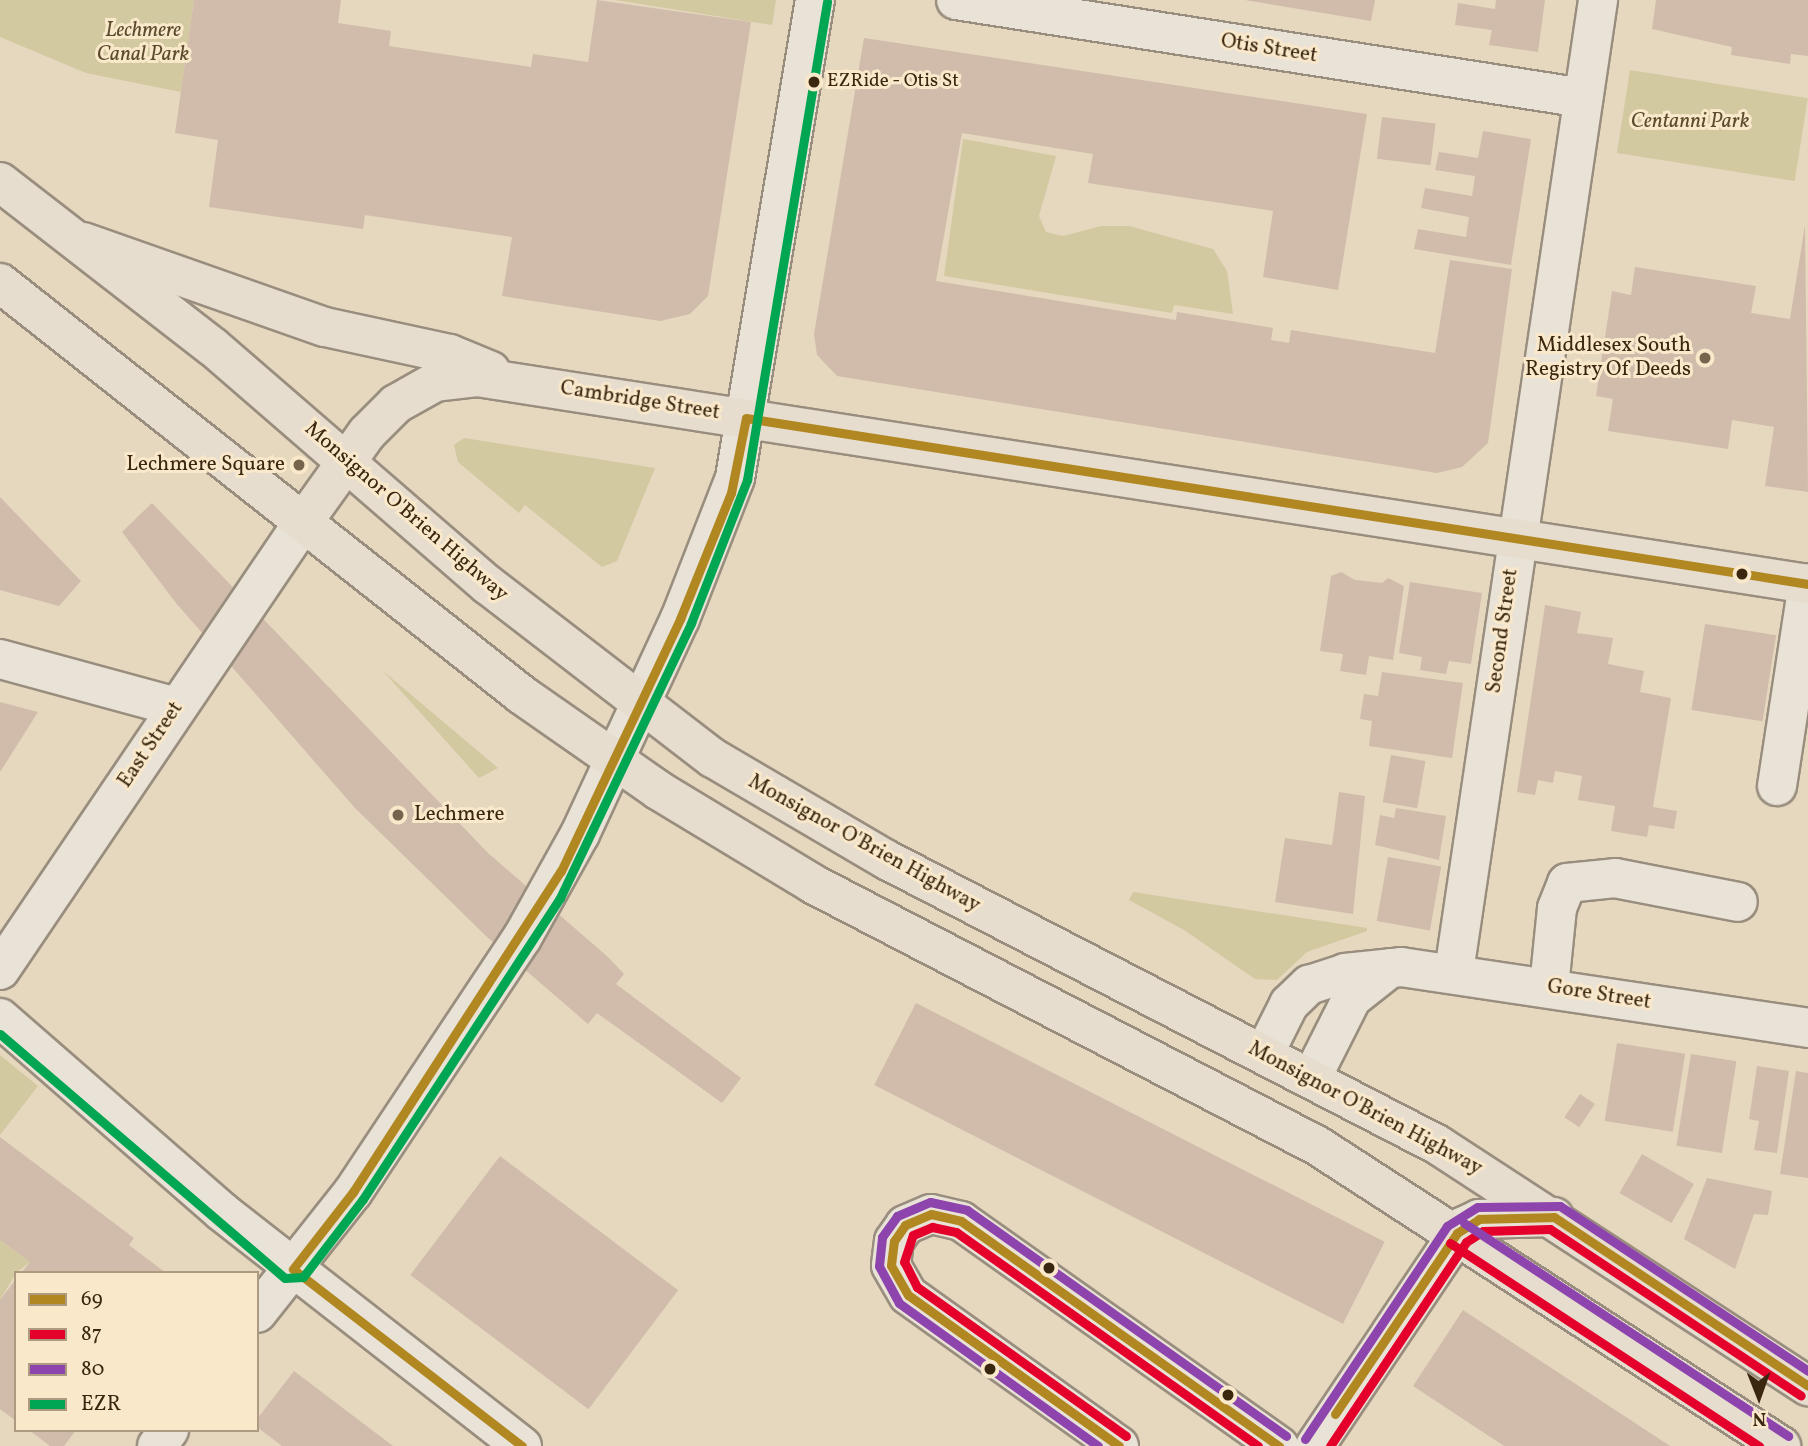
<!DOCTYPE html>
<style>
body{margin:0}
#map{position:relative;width:1808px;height:1446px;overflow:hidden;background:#e6d7bf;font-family:Vollkorn,serif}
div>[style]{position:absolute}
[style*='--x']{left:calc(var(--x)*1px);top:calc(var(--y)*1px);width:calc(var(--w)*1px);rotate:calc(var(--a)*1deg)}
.green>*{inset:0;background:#d2c9a0;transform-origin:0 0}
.building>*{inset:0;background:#d1bcab;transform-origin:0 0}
.roads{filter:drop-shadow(2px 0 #998e7e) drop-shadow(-2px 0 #998e7e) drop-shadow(0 2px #998e7e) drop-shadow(0 -2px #998e7e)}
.minor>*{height:38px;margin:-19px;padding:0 19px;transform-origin:19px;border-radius:19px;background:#e9e2d6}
.major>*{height:38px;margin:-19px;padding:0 19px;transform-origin:19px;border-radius:19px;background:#e6ddcf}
.highway>*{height:38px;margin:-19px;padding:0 19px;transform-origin:19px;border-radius:19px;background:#e6ddcf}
.bus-1>*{height:9px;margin:-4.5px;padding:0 4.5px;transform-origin:4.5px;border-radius:4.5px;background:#b18721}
.bus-2>*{height:9px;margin:-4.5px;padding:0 4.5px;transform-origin:4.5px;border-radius:4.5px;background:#e4002b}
.bus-3>*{height:9px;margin:-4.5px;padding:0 4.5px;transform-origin:4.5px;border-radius:4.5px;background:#8e44ad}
.bus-4>*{height:9px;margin:-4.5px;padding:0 4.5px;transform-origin:4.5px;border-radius:4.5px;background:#00a651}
.dots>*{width:19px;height:19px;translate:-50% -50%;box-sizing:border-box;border:4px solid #fae8ca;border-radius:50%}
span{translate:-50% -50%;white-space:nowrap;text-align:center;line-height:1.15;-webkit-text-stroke:6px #fae8ca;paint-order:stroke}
.bus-label{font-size:19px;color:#3b2610}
.left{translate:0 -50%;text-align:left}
.park-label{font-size:21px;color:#5c4c2e;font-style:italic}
.street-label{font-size:21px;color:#3b2610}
.poi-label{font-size:21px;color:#3b2610}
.right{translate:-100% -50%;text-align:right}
.legend{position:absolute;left:14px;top:1271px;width:245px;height:161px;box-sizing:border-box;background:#fae8ca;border:2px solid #ae9a80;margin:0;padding:9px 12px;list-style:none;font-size:21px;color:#3b2610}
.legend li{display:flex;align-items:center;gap:14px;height:35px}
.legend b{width:35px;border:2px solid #ae9a80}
.north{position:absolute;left:1724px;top:1362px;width:70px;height:70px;-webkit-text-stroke:5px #fae8ca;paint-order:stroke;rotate:179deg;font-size:19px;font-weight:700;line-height:28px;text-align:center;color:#3b2610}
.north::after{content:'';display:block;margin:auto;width:24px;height:32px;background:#3b2610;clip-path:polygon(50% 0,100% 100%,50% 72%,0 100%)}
</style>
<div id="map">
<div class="green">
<i style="clip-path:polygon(0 0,194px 0,181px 92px,86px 73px,0 37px)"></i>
<i style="clip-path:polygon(615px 0,776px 0,772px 25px)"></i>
<i style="left:1630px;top:70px;width:180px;height:84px;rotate:9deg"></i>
<i style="clip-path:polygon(963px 139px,1056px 156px,1039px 216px,1046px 232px,1063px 236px,1101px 226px,1129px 226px,1213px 249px,1227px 271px,1233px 314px,1174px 305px,1172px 313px,944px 276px)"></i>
<i style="clip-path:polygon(464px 438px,655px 468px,617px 561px,602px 567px,525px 505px,519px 513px,458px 462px,454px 445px)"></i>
<i style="clip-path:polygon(383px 671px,498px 768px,479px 778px)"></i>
<i style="clip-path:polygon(1133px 892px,1367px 928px,1367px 931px,1307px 952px,1277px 980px,1255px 979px,1184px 930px,1129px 900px)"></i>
<i style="clip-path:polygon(0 1055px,38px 1086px,0 1135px)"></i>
<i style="clip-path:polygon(0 1240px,30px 1262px,16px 1273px,0 1300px)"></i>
</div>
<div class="building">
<i style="clip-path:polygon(194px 0,341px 0,338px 23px,391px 31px,389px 46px,531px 67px,533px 54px,588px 62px,597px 0,751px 22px,708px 296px,690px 314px,660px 321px,502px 296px,512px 237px,365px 215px,363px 229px,209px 207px,218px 140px,175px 133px)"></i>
<i style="clip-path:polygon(1245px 0,1375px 0,1371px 21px)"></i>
<i style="clip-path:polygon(1496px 0,1545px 0,1538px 52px,1489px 45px,1492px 30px,1455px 25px,1458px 3px,1495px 9px)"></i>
<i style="clip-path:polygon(1656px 0,1808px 0,1808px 56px,1791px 54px,1790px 64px,1731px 55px,1732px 47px,1652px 29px)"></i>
<i style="clip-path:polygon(864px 38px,1367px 114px,1338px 290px,1263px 277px,1273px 211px,1088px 183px,1093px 154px,962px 133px,936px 281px,1176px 320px,1177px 312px,1273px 328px,1271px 340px,1289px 343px,1291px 330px,1435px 353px,1450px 260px,1512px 269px,1488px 443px,1462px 467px,1437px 473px,837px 376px,817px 355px,814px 334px)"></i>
<i style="left:1382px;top:117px;width:54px;height:42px;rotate:7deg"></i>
<i style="clip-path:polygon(1483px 131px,1531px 139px,1511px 265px,1414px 249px,1418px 229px,1466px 237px,1469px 217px,1421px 208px,1425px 188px,1472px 196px,1475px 176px,1435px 170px,1439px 152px,1478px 158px)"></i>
<i style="clip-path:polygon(1805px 225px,1808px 492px,1765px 486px,1774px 427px,1732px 420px,1728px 449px,1608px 431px,1613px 399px,1596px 396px,1612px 291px,1631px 295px,1635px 267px,1756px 286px,1751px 313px,1790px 319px)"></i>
<i style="clip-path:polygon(0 497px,81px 581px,59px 606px,0 590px)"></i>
<i style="clip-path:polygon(152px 503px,488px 853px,608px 957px,624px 974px,616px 984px,741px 1078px,722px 1103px,597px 1013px,588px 1024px,486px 936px,355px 808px,176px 603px,122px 532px)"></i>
<i style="clip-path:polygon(1341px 572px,1355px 580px,1382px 583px,1388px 578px,1404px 586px,1393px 660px,1369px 656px,1366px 675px,1340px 671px,1343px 654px,1320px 651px,1331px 576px)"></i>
<i style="clip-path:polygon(1410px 582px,1482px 593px,1471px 664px,1449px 661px,1446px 674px,1420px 670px,1422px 657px,1399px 653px)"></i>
<i style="clip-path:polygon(1545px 605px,1581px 612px,1577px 633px,1613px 638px,1608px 664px,1644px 671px,1640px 692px,1671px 698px,1653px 807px,1677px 811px,1674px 829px,1649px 825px,1647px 837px,1611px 831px,1615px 806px,1578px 800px,1582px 776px,1555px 771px,1553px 783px,1538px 780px,1535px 795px,1517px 792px)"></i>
<i style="left:1705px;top:624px;width:72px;height:87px;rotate:9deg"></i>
<i style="clip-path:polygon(1382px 672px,1463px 683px,1452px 758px,1369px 746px,1372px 721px,1360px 719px,1364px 694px,1378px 696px)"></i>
<i style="clip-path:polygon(0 702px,38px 712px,0 772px)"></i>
<i style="left:1391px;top:755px;width:35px;height:48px;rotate:10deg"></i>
<i style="clip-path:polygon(1339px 792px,1365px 796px,1353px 914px,1275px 902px,1285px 838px,1332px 845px)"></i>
<i style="clip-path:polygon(1396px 808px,1446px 816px,1439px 860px,1375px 845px,1380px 815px,1394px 818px)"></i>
<i style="left:1388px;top:857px;width:54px;height:65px;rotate:10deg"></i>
<i style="left:916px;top:1003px;width:526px;height:92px;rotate:27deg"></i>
<i style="left:1617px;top:1043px;width:69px;height:79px;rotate:9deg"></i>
<i style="left:1691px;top:1054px;width:46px;height:93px;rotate:9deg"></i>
<i style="clip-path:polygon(1757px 1066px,1789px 1071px,1777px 1153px,1754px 1150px,1759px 1121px,1749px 1119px)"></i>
<i style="clip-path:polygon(1796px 1071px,1808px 1073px,1808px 1178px,1780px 1174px)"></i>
<i style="left:1580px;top:1094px;width:18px;height:28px;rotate:34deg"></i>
<i style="clip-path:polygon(0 1137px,134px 1238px,129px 1245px,166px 1273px,21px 1273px,30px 1262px,0 1240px)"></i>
<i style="left:1642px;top:1154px;width:60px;height:45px;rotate:30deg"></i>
<i style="left:500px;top:1156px;width:223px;height:149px;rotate:37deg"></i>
<i style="clip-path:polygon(1707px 1178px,1772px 1191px,1768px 1215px,1754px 1214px,1735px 1269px,1684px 1239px)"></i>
<i style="clip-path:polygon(16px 1279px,16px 1421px,0 1409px,0 1300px)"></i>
<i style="clip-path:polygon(1463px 1310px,1670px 1446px,1504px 1446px,1413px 1386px)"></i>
<i style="clip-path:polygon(294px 1371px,393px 1446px,282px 1446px,257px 1427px,257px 1419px)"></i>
<i style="clip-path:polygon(29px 1430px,76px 1430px,64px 1446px,50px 1446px)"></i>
</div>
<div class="roads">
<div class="minor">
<i style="--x:956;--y:0;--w:635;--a:8.88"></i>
<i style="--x:0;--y:659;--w:183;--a:15.2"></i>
<i style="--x:1777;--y:786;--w:205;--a:-81.3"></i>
<i style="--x:0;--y:970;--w:542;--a:-55.9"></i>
<i style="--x:1454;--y:972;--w:983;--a:-81.57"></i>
<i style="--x:1549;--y:987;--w:79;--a:-84.2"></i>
<i style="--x:1557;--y:908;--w:27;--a:-68"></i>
<i style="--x:1567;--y:883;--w:48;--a:-5.9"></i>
<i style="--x:1615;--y:878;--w:125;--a:11"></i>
<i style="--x:0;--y:1018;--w:293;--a:41.1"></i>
<i style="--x:221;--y:1211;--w:382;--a:38"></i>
<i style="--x:1264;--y:1054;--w:56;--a:-63.4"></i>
<i style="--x:1289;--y:1004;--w:28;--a:-44"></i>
<i style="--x:1309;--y:985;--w:38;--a:-18"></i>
<i style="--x:1345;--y:973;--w:56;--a:-6.1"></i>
<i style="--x:1401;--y:967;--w:412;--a:8.5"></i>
<i style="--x:1311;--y:1079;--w:91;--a:-63.2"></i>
<i style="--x:1352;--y:998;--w:48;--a:-38.3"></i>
<i style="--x:257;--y:1313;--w:154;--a:-51.6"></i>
<i style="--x:353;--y:1192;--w:305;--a:-56.4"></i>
<i style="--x:522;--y:938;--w:119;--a:-60.9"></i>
<i style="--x:580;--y:834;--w:237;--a:-65.1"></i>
<i style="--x:680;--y:619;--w:151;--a:-68.7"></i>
<i style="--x:735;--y:478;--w:485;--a:-80.5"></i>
<i style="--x:157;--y:1446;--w:20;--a:-53"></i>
<i style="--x:1119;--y:1446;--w:259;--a:-144.4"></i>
<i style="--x:908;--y:1295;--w:34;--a:-120"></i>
<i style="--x:891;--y:1265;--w:24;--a:-83"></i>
<i style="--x:894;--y:1241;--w:19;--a:-55"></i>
<i style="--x:905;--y:1225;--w:28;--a:-23"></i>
<i style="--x:931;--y:1214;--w:31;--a:13"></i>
<i style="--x:961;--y:1221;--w:390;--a:35.3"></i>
<i style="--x:1315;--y:1446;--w:264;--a:-56.1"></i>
<i style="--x:1462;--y:1227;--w:19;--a:-25"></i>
<i style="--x:1479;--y:1219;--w:75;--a:-1.5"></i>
</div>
<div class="major">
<i style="--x:83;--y:242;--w:256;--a:19.4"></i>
<i style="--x:325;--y:327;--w:128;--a:12.2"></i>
<i style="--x:450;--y:354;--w:44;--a:22.5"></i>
<i style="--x:304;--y:521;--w:108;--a:-54.4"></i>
<i style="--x:367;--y:433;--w:41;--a:-45"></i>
<i style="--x:396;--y:404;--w:45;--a:-29.4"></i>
<i style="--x:435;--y:382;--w:42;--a:-6.8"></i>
<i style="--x:477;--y:377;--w:1347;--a:8.84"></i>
</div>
<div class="highway">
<i style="--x:0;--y:182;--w:269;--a:37.8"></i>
<i style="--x:213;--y:347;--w:364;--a:40.9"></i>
<i style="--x:488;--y:585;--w:284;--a:37.6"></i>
<i style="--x:713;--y:758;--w:202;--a:30.4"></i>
<i style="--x:887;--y:860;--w:620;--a:27.35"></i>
<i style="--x:1438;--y:1145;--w:442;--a:33.1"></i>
<i style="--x:0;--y:283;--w:665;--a:38.28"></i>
<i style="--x:522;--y:695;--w:166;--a:34.9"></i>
<i style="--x:658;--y:790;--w:181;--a:31.2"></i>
<i style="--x:813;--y:884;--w:569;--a:27.42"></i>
<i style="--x:1318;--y:1146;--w:552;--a:32.94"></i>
</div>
</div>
<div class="bus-1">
<i style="--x:1335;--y:1414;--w:218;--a:-56"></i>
<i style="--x:1457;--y:1233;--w:26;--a:-32"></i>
<i style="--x:1479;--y:1219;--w:75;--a:-1.5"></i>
<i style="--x:1554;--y:1217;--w:305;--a:33.6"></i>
<i style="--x:522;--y:1446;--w:289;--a:-142.3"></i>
<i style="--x:293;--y:1269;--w:98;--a:-52.1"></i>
<i style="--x:353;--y:1192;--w:382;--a:-57.1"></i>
<i style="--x:561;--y:871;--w:279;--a:-64.7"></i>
<i style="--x:680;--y:619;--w:136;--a:-68"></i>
<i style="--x:731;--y:493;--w:76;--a:-78.7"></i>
<i style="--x:746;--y:418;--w:1075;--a:8.88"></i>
<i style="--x:1119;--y:1446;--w:259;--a:-144.4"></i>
<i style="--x:908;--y:1295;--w:34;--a:-120"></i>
<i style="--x:891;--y:1265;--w:24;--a:-83"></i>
<i style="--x:894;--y:1241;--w:19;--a:-55"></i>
<i style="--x:905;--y:1225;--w:28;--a:-23"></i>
<i style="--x:931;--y:1214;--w:31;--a:13"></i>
<i style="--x:961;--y:1221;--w:390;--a:35.3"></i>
</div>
<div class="bus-2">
<i style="--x:1450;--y:1243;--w:370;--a:33.3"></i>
<i style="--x:1126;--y:1436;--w:257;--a:-144.5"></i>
<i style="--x:917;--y:1287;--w:28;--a:-117"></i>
<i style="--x:904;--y:1262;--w:28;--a:-72"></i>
<i style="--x:913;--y:1235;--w:21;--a:-23"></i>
<i style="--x:932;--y:1227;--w:25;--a:12"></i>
<i style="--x:956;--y:1232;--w:370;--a:35.3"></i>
<i style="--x:1330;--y:1446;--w:245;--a:-56.3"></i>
<i style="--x:1466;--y:1242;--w:20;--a:-33"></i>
<i style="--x:1483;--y:1231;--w:67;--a:-1.7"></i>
<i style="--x:1550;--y:1229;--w:301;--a:33.6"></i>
</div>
<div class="bus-3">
<i style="--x:1464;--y:1223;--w:388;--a:33.3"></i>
<i style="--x:1305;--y:1439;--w:256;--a:-56.3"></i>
<i style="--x:1447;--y:1226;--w:36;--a:-32"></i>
<i style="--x:1478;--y:1207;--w:82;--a:-0.7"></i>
<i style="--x:1560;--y:1206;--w:298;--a:33.6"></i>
<i style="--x:1098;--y:1446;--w:245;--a:-144.3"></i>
<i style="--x:899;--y:1303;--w:42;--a:-118.4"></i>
<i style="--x:879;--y:1266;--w:29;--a:-84"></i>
<i style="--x:882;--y:1237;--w:26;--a:-54"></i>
<i style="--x:897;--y:1216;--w:36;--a:-23"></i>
<i style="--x:930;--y:1202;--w:38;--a:12"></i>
<i style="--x:967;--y:1210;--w:391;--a:35.3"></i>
</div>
<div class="bus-4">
<i style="--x:0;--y:1034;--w:375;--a:40.6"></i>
<i style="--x:285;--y:1278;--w:18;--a:-3"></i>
<i style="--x:303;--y:1277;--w:98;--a:-52.4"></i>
<i style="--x:363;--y:1199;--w:360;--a:-56.8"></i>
<i style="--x:560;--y:898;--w:305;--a:-64.5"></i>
<i style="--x:691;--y:623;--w:154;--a:-68.6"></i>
<i style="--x:747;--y:480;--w:485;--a:-80.5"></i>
</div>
<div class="dots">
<i style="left:814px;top:82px;background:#3b2610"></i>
<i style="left:1705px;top:358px;background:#77644d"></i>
<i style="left:299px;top:465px;background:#77644d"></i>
<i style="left:1742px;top:574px;background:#3b2610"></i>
<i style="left:398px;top:815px;background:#77644d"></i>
<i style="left:1049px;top:1268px;background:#3b2610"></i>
<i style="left:990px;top:1369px;background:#3b2610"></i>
<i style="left:1228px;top:1395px;background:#3b2610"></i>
</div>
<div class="bus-label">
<span class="left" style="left:827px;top:82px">EZRide - Otis St</span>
</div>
<div class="park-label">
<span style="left:143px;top:43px">Lechmere<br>Canal Park</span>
<span style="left:1690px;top:122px">Centanni Park</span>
</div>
<div class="street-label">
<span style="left:1269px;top:49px;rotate:9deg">Otis Street</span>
<span style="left:640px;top:401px;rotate:9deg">Cambridge Street</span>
<span style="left:406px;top:512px;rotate:41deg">Monsignor O'Brien Highway</span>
<span style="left:1503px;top:631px;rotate:-82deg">Second Street</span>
<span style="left:151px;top:745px;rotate:-56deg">East Street</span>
<span style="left:864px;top:844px;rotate:29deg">Monsignor O'Brien Highway</span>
<span style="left:1599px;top:995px;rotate:9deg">Gore Street</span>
<span style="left:1365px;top:1109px;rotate:28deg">Monsignor O'Brien Highway</span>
</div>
<div class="poi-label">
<span class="right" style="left:1691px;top:358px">Middlesex South<br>Registry Of Deeds</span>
<span class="right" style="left:285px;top:465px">Lechmere Square</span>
<span class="left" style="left:414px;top:815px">Lechmere</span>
</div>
<ul class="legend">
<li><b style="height:9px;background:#b18721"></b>69</li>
<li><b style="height:9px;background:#e4002b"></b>87</li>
<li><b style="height:9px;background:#8e44ad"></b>80</li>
<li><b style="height:9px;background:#00a651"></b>EZR</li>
</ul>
<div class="north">N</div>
</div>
